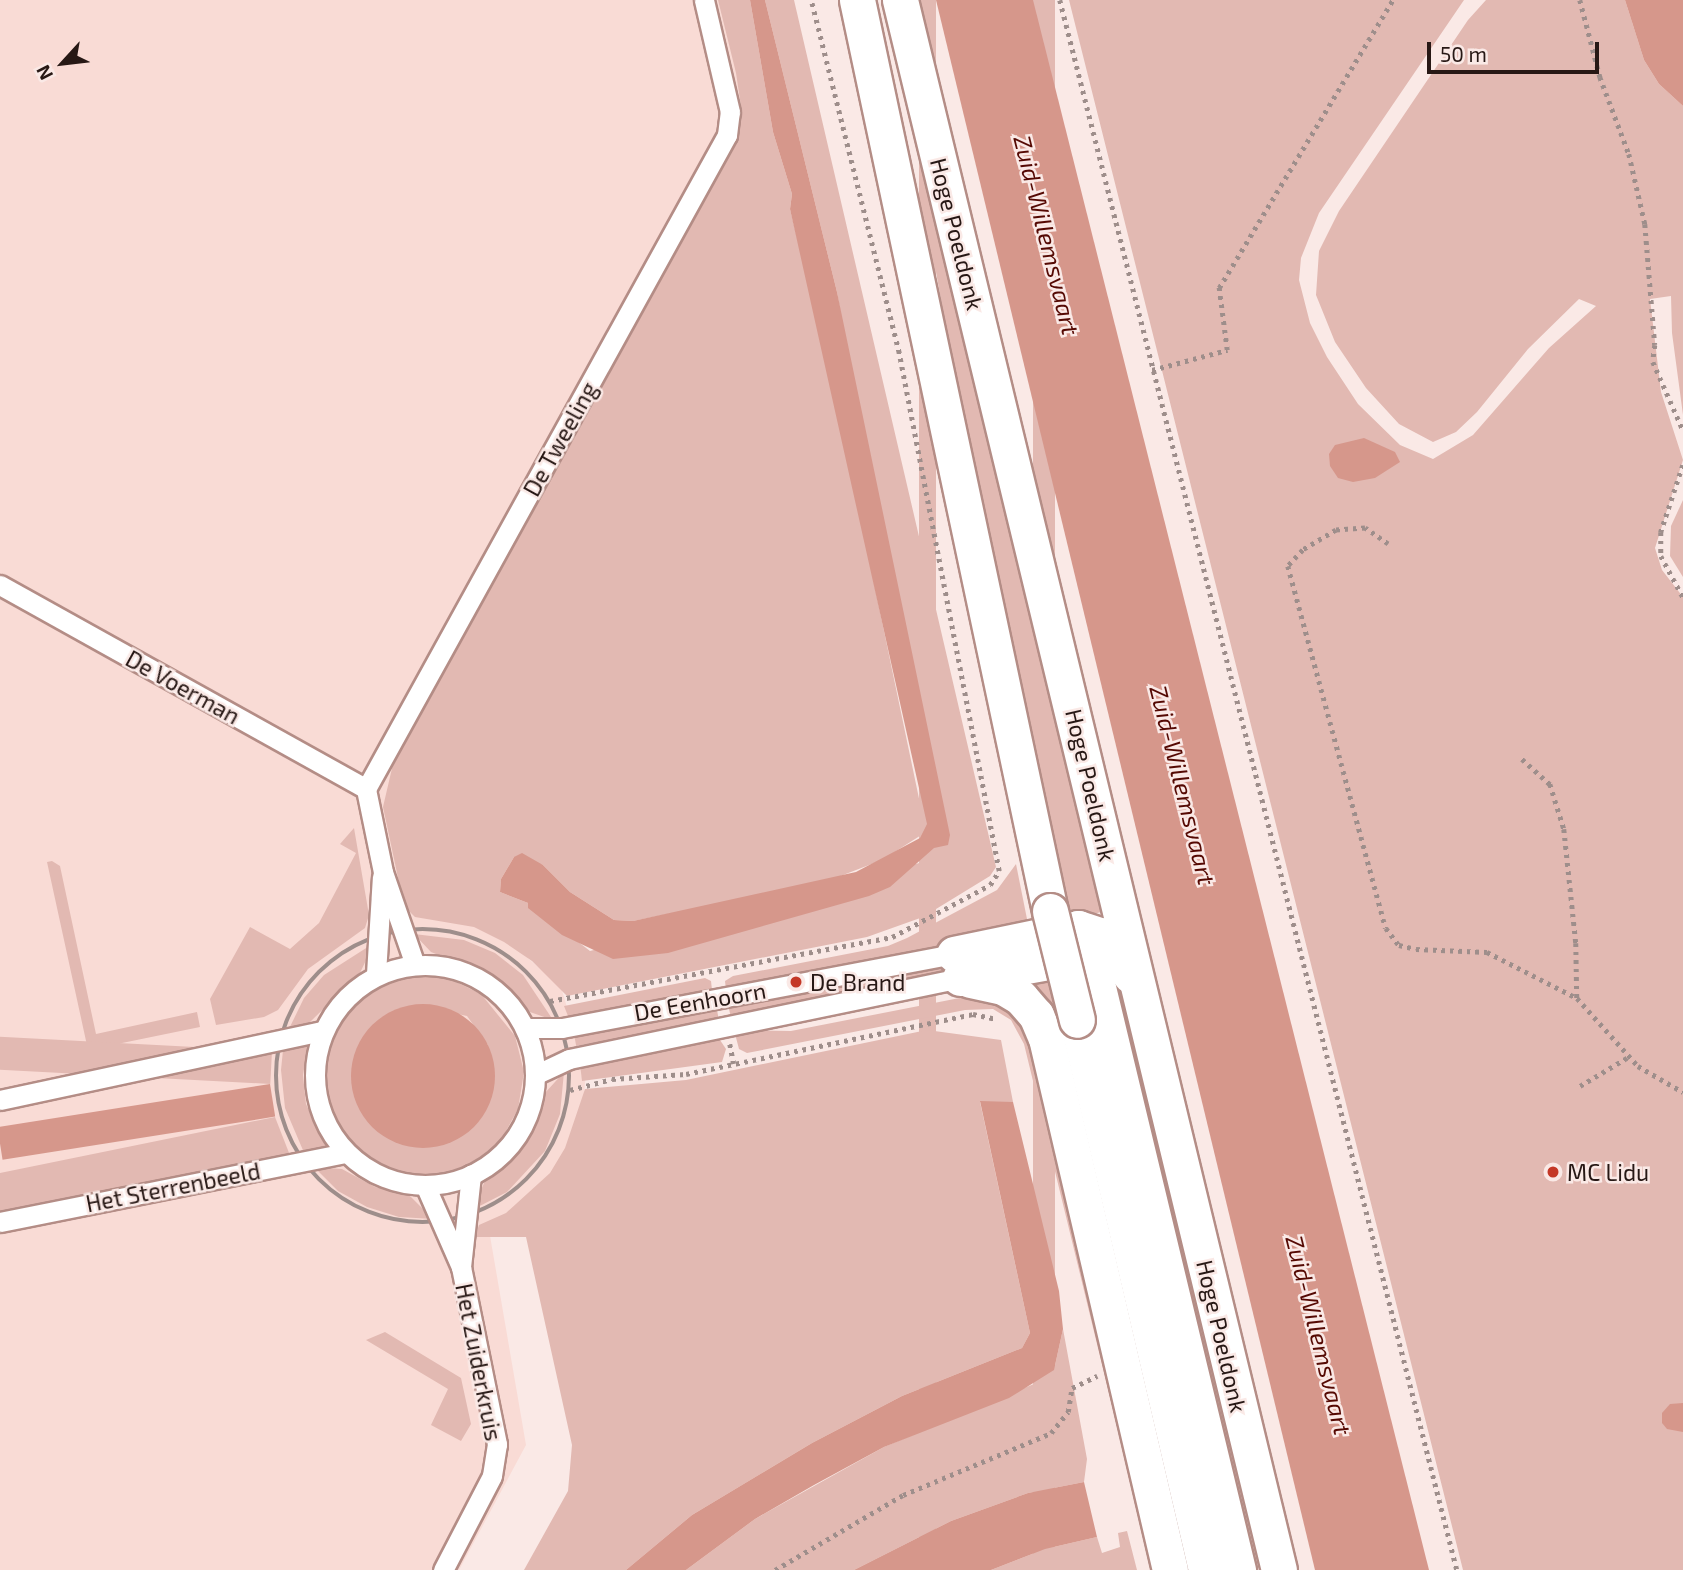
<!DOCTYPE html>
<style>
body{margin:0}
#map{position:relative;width:1683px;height:1570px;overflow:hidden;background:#fae9e6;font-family:"Exo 2",sans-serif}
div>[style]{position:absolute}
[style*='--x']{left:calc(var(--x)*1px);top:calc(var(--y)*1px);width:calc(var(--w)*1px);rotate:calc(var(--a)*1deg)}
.built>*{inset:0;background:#f9dbd5}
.green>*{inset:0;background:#e2b9b2;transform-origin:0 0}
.water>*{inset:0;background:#d6978b;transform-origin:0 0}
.round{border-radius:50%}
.path>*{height:4.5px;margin-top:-2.25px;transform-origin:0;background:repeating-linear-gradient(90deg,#9e8e8b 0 3.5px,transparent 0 8.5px)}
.path>.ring{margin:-2.25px;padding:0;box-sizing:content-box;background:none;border:4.5px solid #9e8e8b;border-radius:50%}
.roads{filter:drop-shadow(2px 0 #b48d86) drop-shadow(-2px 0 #b48d86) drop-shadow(0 2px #b48d86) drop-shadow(0 -2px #b48d86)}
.street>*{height:19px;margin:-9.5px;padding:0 9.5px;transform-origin:9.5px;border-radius:9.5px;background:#fff}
.street>.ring{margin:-9.5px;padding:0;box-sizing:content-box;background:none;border:19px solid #fff;border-radius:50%}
.highway>*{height:35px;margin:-17.5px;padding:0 17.5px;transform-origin:17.5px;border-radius:17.5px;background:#fff}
.bridges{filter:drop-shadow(2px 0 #b48d86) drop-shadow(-2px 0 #b48d86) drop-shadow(0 2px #b48d86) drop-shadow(0 -2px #b48d86)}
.highway-bridge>*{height:35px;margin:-17.5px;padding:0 17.5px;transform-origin:17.5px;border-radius:17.5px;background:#fff}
.dots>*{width:19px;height:19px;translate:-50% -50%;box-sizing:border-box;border:4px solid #fae9e6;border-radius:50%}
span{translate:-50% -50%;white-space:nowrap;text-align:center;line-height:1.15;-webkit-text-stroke:5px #fae9e6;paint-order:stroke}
.street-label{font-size:23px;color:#271815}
.poi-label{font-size:23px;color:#271815}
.left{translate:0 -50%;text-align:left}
.water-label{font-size:24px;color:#550903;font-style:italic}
.north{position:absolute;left:28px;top:28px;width:70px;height:70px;-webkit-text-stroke:5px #fae9e6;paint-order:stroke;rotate:243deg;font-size:19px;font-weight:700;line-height:28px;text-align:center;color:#271815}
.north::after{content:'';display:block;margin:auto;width:24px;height:32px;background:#271815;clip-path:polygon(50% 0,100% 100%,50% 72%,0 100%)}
.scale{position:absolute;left:1427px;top:42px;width:172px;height:32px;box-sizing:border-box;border:4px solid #271815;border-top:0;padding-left:9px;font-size:21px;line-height:24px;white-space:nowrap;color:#271815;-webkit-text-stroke:5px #fae9e6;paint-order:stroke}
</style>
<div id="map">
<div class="built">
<i style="clip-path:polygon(0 0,724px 0,752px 126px,420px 864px,561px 987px,586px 1072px,581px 1129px,541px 1194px,489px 1230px,526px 1445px,459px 1570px,0 1570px)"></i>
</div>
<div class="green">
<i style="clip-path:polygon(718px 0,750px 0,773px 132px,792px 194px,790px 209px,829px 368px,926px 832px,882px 860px,825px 882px,633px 921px,614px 920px,570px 892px,543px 865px,514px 857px,501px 879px,500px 892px,528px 903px,590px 951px,923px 862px,934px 848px,837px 292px,765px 0,794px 0,996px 867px,990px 876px,923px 917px,867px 937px,567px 996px,532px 961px,504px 942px,474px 927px,415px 917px,404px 906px,383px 807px,393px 764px,737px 139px,742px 113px,736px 73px)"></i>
<i style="left:919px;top:0;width:17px;height:1615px"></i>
<i style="left:1033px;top:0;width:22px;height:1619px"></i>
<i style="clip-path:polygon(1069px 0,1464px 0,1319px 213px,1301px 258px,1299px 280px,1310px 323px,1327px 357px,1358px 404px,1400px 445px,1433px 459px,1473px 435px,1549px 348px,1596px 306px,1579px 299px,1528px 349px,1477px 412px,1456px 432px,1433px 442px,1399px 424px,1366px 388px,1335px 342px,1316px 295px,1319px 251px,1339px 211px,1468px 20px,1486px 0,1625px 0,1644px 60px,1659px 84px,1683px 106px,1683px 415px,1672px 333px,1671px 296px,1650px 299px,1661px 392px,1683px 460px,1655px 548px,1662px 570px,1683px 597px,1683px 1570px,1463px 1570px)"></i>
<i style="clip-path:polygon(931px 196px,1105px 911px,1070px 920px,976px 499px,923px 198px)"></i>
<i style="clip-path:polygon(1683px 500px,1683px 577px,1670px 556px,1671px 526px)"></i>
<i style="clip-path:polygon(354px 828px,369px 915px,365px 928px,308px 969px,278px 1010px,264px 1017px,216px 1025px,210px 999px,250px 927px,290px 949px,319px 923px,356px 853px,340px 844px)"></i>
<i style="clip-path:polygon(52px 861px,60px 866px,96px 1034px,197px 1012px,200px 1027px,88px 1050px,47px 862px)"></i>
<i style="clip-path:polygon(1016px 864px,1029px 929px,726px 990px,725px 981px,733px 976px,888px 946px,907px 938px,997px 890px)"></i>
<i style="clip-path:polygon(414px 934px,464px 940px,495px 953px,523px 975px,553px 1020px,527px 1011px,486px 974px,431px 952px)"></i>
<i style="clip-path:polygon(374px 943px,360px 973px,307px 1025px,287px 1033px,304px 998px,324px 975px)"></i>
<i style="left:1033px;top:943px;width:14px;height:311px;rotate:78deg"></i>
<i style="clip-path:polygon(evenodd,412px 976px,448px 978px,481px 994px,515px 1036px,524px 1072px,518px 1109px,500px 1142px,470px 1165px,434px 1176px,396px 1174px,362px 1157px,337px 1129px,324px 1093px,324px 1057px,348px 1008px,377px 986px,412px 976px,416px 1005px,467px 1016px,488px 1045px,398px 1143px,363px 1115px,384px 1016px,416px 1005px)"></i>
<i style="clip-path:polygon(705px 978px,711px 981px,712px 990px,570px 1021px,564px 1006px)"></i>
<i style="clip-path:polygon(980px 994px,999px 998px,1027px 1023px,1152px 1570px,1024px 1044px,1011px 1020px,993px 1009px,965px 1010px,747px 1053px,739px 1049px,734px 1030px,791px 1031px)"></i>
<i style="left:716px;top:1004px;width:17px;height:145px;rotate:80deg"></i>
<i style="clip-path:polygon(927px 1030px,1001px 1040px,1013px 1102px,980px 1102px,1030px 1333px,1022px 1348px,902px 1396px,812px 1443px,692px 1515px,626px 1570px,524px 1570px,568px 1491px,572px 1445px,526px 1237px,475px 1237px,479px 1225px,506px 1213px,550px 1173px,565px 1148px,585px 1089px,686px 1080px)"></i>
<i style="clip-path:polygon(716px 1034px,726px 1049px,722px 1062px,582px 1081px,580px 1064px)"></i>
<i style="clip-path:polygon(308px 1045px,303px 1075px,306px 1104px,328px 1150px,305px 1155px,285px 1108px,281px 1070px,283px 1050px)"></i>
<i style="left:272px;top:1051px;width:33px;height:278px;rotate:93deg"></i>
<i style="clip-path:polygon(564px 1072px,560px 1114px,545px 1151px,507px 1192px,472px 1210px,485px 1181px,523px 1142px,545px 1093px)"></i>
<i style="clip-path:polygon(275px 1117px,291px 1158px,0 1211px,0 1173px)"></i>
<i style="clip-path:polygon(314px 1167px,342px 1169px,375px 1187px,409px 1195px,433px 1219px,399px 1217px,367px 1207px,338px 1191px)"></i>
<i style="clip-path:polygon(1063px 1329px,1087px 1459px,1084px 1482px,1028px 1493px,951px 1521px,854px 1570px,686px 1570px,755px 1519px,884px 1447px,1041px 1381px,1054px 1370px)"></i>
<i style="clip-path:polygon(385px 1332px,461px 1378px,471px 1424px,461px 1441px,431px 1425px,448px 1389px,366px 1340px)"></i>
<i style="clip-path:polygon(1127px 1531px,1137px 1570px,991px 1570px,1045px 1549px,1097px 1537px,1102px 1553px,1120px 1547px,1118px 1533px)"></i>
</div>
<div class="water">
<i style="clip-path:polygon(750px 0,765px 0,837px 292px,950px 835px,948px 845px,934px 848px,890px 887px,869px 896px,668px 953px,613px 959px,562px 935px,528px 908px,528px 903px,500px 892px,501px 879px,514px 857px,522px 853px,543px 865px,570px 892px,614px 920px,633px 921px,856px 872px,920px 838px,927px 824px,790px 209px,792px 194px,773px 132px)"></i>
<i style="clip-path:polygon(936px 0,1033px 0,1429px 1570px,1315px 1570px)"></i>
<i style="clip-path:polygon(1625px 0,1683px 0,1683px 106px,1659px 84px,1644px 60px)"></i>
<i style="clip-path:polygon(1364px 438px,1395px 452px,1400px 462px,1375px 478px,1353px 482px,1338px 478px,1330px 466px,1329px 454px,1335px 445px)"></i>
<i class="round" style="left:351px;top:1004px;width:144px;height:144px"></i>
<i style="left:270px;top:1084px;width:33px;height:276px;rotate:81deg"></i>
<i style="clip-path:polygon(980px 1101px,1013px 1102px,1059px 1291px,1063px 1329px,1054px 1370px,1009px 1398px,884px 1447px,814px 1485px,755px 1519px,686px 1570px,626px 1570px,692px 1515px,812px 1443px,902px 1396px,1022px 1348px,1030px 1333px)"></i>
<i style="clip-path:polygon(1683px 1403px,1683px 1432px,1667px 1429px,1662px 1423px,1662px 1413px,1670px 1404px)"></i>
<i style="clip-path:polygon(1084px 1482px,1097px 1537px,1045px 1549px,991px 1570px,854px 1570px,951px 1521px,1028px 1493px)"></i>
</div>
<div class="path">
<i style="--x:1060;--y:0;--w:1619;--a:75.81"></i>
<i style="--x:1580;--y:0;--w:80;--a:75.4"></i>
<i style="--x:1600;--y:77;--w:82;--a:69.4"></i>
<i style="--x:1629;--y:154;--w:72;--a:77.1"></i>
<i style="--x:1645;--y:224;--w:121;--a:85.3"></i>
<i style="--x:1655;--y:345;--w:17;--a:97"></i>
<i style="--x:1653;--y:362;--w:74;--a:66.2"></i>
<i style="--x:1152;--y:370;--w:78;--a:-14.9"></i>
<i style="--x:1227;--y:350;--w:63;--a:-97.4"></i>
<i style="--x:1219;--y:288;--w:336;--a:-58.9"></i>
<i style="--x:1683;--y:465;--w:71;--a:108.2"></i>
<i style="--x:1661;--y:532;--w:24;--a:90"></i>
<i style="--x:1661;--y:556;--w:47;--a:61.8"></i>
<i style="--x:1388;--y:544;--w:28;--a:-145"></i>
<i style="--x:1365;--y:528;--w:29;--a:176"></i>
<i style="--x:1336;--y:530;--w:39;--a:149"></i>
<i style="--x:1303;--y:550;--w:22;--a:133"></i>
<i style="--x:1288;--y:566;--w:375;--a:74.9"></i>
<i style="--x:1386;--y:928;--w:21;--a:53"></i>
<i style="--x:1399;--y:945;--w:17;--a:13"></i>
<i style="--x:1416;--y:949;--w:71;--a:2.4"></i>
<i style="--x:1487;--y:952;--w:101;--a:27.1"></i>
<i style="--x:1577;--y:998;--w:91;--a:48.1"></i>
<i style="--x:1638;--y:1066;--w:52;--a:30"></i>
<i style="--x:1522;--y:759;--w:38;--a:42"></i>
<i style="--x:1550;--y:784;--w:47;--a:72.7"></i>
<i style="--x:1564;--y:829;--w:115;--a:84"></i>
<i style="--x:1576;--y:943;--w:55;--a:89"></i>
<i class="ring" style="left:276px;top:929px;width:289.5px;height:289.5px"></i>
<i style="--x:550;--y:1001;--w:348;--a:-10.6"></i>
<i style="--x:892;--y:937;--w:111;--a:-28"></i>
<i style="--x:990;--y:885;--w:17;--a:-57"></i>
<i style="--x:999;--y:871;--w:528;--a:-100.93"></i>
<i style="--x:899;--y:353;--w:364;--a:-104"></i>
<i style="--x:730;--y:1044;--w:20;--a:79"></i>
<i style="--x:1580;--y:1086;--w:58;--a:-31"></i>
<i style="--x:570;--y:1090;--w:43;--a:-14.7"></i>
<i style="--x:612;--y:1079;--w:74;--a:-3.9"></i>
<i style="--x:686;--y:1074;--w:293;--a:-11.8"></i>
<i style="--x:973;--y:1014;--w:24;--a:12"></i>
<i style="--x:775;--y:1570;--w:148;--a:-30.4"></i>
<i style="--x:903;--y:1495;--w:160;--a:-22.7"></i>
<i style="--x:1051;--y:1433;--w:27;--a:-51"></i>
<i style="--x:1068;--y:1412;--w:24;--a:-81"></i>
<i style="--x:1072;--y:1388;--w:28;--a:-26"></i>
</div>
<div class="roads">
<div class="street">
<i style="--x:0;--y:585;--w:419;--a:29.1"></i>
<i style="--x:415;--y:965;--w:98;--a:-109"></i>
<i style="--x:383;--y:872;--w:85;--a:-101.6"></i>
<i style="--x:366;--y:789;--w:747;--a:-61.1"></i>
<i style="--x:727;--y:135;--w:23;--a:-83"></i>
<i style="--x:730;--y:112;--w:115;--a:-103.1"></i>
<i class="ring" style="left:315px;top:965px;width:201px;height:201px"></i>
<i style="--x:376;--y:974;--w:97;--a:-86.5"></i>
<i style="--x:527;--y:1028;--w:35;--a:0"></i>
<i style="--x:562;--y:1028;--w:399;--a:-10.7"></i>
<i style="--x:537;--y:1074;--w:35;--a:-25"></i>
<i style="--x:569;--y:1059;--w:399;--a:-11.7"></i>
<i style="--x:0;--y:1100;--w:329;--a:-12.1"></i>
<i style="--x:425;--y:1185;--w:90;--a:66.3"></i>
<i style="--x:461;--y:1267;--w:181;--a:78.5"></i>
<i style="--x:497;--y:1444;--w:32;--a:99"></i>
<i style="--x:492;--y:1476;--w:106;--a:117.5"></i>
<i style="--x:0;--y:1222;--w:353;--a:-11.3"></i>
<i style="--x:461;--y:1267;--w:93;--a:-83.8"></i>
</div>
<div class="highway">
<i style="--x:857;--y:0;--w:931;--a:78.04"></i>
<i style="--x:900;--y:0;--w:1615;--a:76.43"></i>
<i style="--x:954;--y:954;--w:127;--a:-11.8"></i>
<i style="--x:1078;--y:928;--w:23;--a:18"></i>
<i style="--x:1100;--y:935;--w:51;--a:52.9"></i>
<i style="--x:960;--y:978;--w:108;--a:-10.2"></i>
<i style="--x:1066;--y:959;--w:12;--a:9"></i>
<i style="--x:1078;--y:961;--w:29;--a:49"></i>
<i style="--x:1097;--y:983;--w:604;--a:76.49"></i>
<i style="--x:970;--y:980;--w:34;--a:12"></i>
<i style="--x:1003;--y:987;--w:21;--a:31"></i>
<i style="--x:1021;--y:998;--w:23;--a:49"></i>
<i style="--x:1036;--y:1015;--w:25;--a:67"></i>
<i style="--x:1046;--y:1038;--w:546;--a:76.88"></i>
<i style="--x:1077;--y:1020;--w:565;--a:76.8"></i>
</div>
</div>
<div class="bridges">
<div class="highway-bridge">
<i style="--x:1050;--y:911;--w:112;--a:76.1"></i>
</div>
</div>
<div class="dots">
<i style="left:796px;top:982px;background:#c43827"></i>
<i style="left:1553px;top:1172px;background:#c43827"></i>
</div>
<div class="street-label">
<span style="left:957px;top:234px;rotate:76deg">Hoge Poeldonk</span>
<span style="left:560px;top:439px;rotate:-61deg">De Tweeling</span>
<span style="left:183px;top:687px;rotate:29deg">De Voerman</span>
<span style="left:1091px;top:785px;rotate:77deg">Hoge Poeldonk</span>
<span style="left:700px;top:1001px;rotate:-10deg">De Eenhoorn</span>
<span style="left:173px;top:1187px;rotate:-11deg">Het Sterrenbeeld</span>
<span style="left:1222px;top:1336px;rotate:77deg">Hoge Poeldonk</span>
<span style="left:479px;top:1362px;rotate:79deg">Het Zuiderkruis</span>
</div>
<div class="poi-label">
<span class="left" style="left:810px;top:982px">De Brand</span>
<span class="left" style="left:1567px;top:1172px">MC Lidu</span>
</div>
<div class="water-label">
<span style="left:1047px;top:235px;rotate:76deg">Zuid-Willemsvaart</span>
<span style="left:1183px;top:785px;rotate:76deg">Zuid-Willemsvaart</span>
<span style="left:1319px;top:1335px;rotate:76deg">Zuid-Willemsvaart</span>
</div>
<div class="north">N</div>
<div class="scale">50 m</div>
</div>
